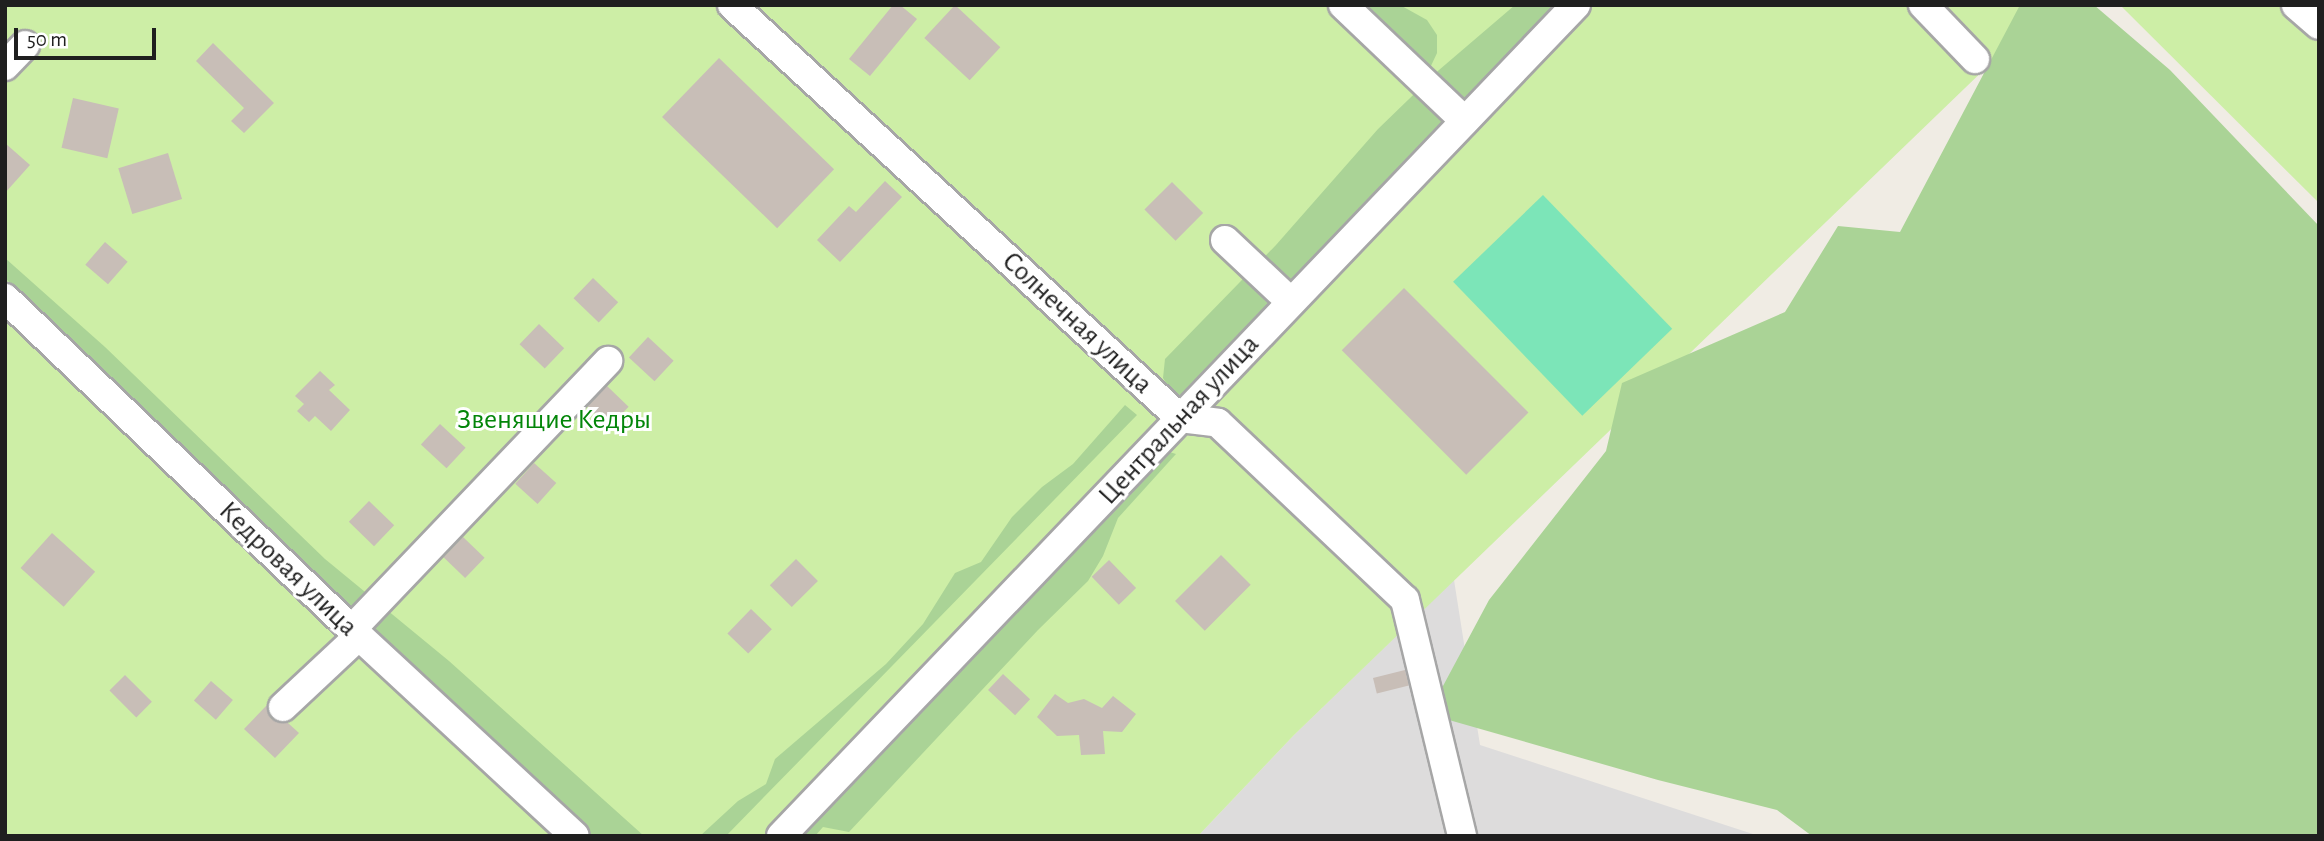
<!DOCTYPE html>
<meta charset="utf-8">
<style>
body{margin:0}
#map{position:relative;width:2324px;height:841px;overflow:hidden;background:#f0ece4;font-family:"Alegreya Sans",sans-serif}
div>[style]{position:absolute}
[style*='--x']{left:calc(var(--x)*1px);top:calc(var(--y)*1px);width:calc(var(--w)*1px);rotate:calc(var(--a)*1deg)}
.residential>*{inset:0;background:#dddcdc}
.grass>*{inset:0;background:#cdeea6}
.forest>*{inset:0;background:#aad396}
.pitch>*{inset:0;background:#7ce5b8;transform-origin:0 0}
.building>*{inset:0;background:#c8beb7;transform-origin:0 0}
.roads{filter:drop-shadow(2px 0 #a6a6a6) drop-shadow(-2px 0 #a6a6a6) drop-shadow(0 2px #a6a6a6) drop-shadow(0 -2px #a6a6a6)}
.minor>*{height:28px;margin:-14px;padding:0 14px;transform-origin:14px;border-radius:14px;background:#fff}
span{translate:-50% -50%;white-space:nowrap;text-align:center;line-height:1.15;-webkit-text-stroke:6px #fff;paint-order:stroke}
.street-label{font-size:28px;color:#1f1f1f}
.park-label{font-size:28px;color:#038609}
.frame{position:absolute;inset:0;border:7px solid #1f1f1f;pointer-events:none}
.scale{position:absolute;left:14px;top:28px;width:142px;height:32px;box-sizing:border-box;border:4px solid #1f1f1f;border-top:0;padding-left:9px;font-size:21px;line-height:24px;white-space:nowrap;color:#1f1f1f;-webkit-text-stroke:5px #fff;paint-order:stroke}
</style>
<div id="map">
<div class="residential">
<i style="clip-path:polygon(1454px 580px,1480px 745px,1759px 836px,1198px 836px,1294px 735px)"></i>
</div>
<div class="grass">
<i style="clip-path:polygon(5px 5px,2051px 5px,1294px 735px,1198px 836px,5px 836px)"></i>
<i style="clip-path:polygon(2120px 5px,2319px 5px,2319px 203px)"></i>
</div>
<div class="forest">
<i style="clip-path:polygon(1357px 5px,1400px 5px,1427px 20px,1437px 35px,1437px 53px,1430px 68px,1420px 66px)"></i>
<i style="clip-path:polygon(1515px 5px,1558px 5px,1189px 391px,1175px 398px,1163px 378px,1165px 359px,1276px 245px,1378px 129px,1439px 70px)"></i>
<i style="clip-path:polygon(2020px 5px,2094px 5px,2170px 70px,2319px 226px,2319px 836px,1812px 836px,1777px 810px,1658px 780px,1428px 714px,1489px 600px,1606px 451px,1622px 383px,1785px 312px,1838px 226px,1900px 232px)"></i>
<i style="clip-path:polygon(5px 258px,105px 347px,325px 559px,449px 661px,644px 836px,588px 836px,5px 278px)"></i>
<i style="clip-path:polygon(1125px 405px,1137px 415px,726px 836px,700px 836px,738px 801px,766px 784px,775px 759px,886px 664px,923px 624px,955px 573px,981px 562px,1012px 517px,1042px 487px,1073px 464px)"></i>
<i style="clip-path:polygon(1163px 450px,1176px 454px,1118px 518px,1103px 556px,1088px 581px,1038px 630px,849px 832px,823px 827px,815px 836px,795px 836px)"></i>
</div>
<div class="pitch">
<i style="left:1543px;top:195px;width:186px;height:125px;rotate:46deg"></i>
</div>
<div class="building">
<i style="clip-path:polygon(893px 5px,900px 5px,917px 19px,870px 76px,849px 59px)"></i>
<i style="left:955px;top:5px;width:62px;height:45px;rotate:43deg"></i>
<i style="clip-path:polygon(213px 43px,274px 103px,244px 133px,231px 121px,244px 108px,196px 61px)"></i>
<i style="left:719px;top:58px;width:160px;height:82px;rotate:44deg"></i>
<i style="left:73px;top:98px;width:47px;height:51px;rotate:13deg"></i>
<i style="clip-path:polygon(5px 143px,30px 165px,5px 193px)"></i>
<i style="left:168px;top:153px;width:48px;height:52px;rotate:73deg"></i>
<i style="clip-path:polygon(885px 181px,902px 197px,840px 262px,817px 240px,849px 206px,856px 212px)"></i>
<i style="left:1172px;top:182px;width:44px;height:39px;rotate:45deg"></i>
<i style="left:105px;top:242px;width:30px;height:30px;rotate:41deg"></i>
<i style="left:593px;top:278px;width:35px;height:28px;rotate:44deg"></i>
<i style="left:1404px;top:288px;width:176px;height:88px;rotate:45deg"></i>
<i style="left:539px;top:324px;width:35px;height:28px;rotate:44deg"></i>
<i style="left:648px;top:337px;width:35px;height:28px;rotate:43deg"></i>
<i style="clip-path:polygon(320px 371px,335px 385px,329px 390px,350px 410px,331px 431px,315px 416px,309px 422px,297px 411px,304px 404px,295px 396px)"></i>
<i style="left:607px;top:386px;width:30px;height:28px;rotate:44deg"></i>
<i style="left:440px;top:424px;width:35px;height:28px;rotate:43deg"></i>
<i style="left:534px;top:463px;width:30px;height:28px;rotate:42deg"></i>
<i style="left:369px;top:501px;width:35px;height:29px;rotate:44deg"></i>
<i style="left:52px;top:533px;width:58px;height:47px;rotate:42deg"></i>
<i style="left:463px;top:537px;width:30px;height:28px;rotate:44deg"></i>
<i style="left:1221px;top:555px;width:42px;height:65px;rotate:45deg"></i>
<i style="left:796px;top:559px;width:31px;height:37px;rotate:45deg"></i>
<i style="left:1109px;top:560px;width:39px;height:24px;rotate:46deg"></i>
<i style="left:751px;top:609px;width:29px;height:34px;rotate:44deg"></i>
<i style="left:1405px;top:670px;width:16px;height:33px;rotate:76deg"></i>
<i style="left:1003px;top:674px;width:37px;height:22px;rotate:43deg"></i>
<i style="left:125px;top:675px;width:38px;height:22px;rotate:45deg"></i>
<i style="left:211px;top:681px;width:29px;height:26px;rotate:41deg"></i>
<i style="clip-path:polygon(1055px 694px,1068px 703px,1084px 699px,1102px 708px,1113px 696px,1136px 714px,1122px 732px,1103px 731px,1105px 754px,1081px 755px,1079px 735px,1057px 736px,1037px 717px)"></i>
<i style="clip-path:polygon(267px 705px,271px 719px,288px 723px,299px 733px,275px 758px,244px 729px)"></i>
</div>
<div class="roads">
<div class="minor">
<i style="--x:732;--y:5;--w:609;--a:42.67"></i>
<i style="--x:1180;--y:418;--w:38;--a:7"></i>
<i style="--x:1218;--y:423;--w:257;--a:43.4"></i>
<i style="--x:1405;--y:600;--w:243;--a:76.4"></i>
<i style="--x:1343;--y:5;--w:168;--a:43.6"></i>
<i style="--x:1923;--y:5;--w:75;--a:46.1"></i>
<i style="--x:2296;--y:5;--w:30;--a:41"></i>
<i style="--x:5;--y:66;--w:29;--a:-46"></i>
<i style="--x:1225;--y:240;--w:89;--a:43.2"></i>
<i style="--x:5;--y:298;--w:489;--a:43.7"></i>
<i style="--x:359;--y:636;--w:294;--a:42.8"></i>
<i style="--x:352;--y:629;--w:371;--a:-46.3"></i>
<i style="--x:283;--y:707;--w:104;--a:-43.1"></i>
<i style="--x:781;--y:836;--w:1150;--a:-46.27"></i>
</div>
</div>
<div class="street-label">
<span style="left:1077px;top:323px;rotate:43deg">Солнечная улица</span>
<span style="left:1179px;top:420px;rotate:-47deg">Центральная улица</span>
<span style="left:288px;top:569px;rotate:44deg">Кедровая улица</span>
</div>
<div class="park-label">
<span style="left:554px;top:420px">Звенящие Кедры</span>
</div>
<div class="frame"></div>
<div class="scale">50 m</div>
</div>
